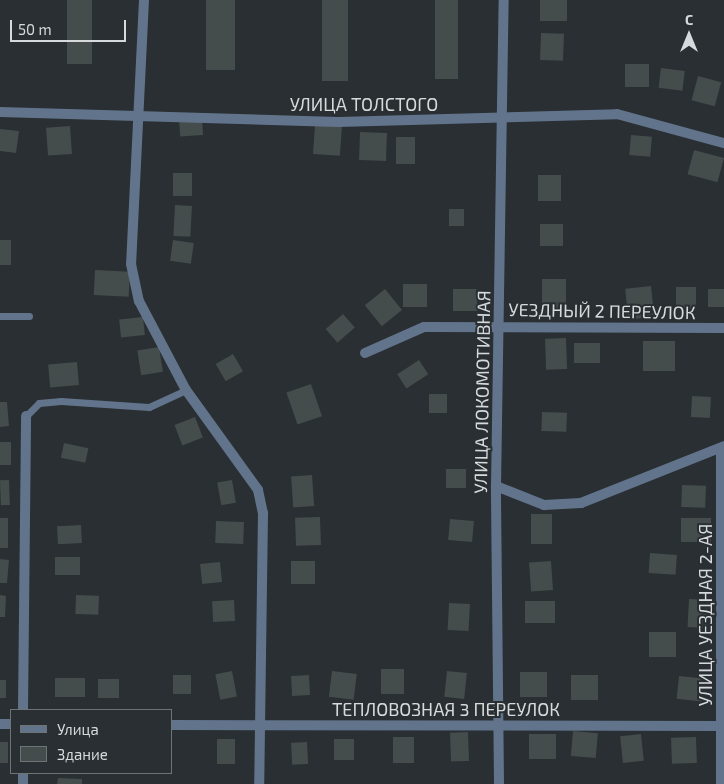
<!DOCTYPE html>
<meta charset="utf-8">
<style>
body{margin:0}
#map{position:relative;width:724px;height:784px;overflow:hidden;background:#292f32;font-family:"Exo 2",sans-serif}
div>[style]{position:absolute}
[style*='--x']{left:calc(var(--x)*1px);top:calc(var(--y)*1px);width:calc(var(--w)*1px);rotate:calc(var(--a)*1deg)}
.building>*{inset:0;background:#444c4c;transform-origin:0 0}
.service>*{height:7px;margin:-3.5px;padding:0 3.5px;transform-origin:3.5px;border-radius:3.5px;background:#62748c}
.minor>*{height:10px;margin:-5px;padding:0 5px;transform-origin:5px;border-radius:5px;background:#62748c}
span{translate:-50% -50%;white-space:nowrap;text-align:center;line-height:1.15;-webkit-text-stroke:4px #292f32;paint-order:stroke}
.street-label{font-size:18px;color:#d6dadc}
.legend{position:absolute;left:10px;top:709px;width:162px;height:65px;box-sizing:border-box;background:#292f32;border:1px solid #6e7376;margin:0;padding:6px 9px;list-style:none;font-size:15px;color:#d6dadc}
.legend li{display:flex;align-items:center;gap:10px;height:25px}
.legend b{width:25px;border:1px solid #6e7376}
.north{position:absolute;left:664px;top:10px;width:50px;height:50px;-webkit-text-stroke:4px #292f32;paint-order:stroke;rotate:0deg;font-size:14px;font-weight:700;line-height:20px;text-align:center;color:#d6dadc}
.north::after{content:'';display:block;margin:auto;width:18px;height:22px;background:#d6dadc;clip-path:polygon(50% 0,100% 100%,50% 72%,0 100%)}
.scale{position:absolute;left:10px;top:20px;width:116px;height:22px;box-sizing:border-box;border:2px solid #d6dadc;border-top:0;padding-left:6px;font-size:15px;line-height:18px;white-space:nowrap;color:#d6dadc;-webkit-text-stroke:4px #292f32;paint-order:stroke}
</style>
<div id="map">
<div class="building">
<i style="left:67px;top:0;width:25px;height:64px"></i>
<i style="left:206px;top:0;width:29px;height:70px"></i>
<i style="left:322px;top:0;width:26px;height:81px"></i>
<i style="left:435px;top:0;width:23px;height:79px"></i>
<i style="left:540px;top:0;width:27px;height:21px"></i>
<i style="left:541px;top:33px;width:23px;height:27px;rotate:2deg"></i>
<i style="left:625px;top:64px;width:24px;height:23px"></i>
<i style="left:661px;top:68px;width:24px;height:20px;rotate:7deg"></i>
<i style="left:698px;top:76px;width:24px;height:25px;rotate:15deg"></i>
<i style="left:202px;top:119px;width:16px;height:23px;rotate:86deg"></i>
<i style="left:315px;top:125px;width:27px;height:29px;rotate:4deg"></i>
<i style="left:70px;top:126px;width:28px;height:24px;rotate:86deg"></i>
<i style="clip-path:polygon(0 129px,19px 131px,16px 153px,0 151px)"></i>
<i style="left:360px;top:132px;width:27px;height:28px;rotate:2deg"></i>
<i style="left:631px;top:135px;width:21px;height:20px;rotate:5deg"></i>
<i style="left:396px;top:137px;width:19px;height:27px"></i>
<i style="left:694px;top:150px;width:31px;height:25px;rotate:15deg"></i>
<i style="left:173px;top:173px;width:19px;height:23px"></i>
<i style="left:538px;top:175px;width:23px;height:26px"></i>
<i style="left:175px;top:205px;width:17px;height:31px;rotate:3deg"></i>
<i style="left:449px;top:209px;width:15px;height:17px"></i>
<i style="left:540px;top:224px;width:23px;height:22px"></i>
<i style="left:0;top:240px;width:11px;height:25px"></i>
<i style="left:173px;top:240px;width:21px;height:21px;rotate:8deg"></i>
<i style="left:95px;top:270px;width:35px;height:25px;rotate:3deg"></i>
<i style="left:542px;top:279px;width:24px;height:34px"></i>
<i style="left:403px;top:284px;width:24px;height:23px"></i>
<i style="left:651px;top:286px;width:31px;height:26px;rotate:84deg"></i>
<i style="left:676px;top:287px;width:20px;height:23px"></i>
<i style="left:385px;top:289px;width:27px;height:26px;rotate:51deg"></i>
<i style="left:453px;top:289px;width:24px;height:22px"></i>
<i style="left:708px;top:289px;width:16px;height:18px"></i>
<i style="left:343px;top:314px;width:18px;height:23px;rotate:49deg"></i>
<i style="left:143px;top:317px;width:18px;height:24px;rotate:84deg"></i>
<i style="left:566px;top:338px;width:31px;height:21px;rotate:88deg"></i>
<i style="left:643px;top:341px;width:32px;height:30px"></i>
<i style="left:574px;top:343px;width:26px;height:20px"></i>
<i style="left:159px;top:347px;width:25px;height:22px;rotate:81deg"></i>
<i style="left:233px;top:354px;width:20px;height:20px;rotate:60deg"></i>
<i style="left:419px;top:360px;width:17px;height:26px;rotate:57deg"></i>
<i style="left:77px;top:362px;width:23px;height:29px;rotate:85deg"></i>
<i style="left:311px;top:384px;width:34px;height:26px;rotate:71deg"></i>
<i style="left:429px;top:394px;width:18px;height:19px"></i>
<i style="left:692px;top:396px;width:19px;height:21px;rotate:3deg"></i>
<i style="clip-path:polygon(0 402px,7px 402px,9px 426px,0 427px)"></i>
<i style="left:542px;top:412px;width:25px;height:19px;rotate:2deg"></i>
<i style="left:195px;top:417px;width:22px;height:22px;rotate:69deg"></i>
<i style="left:11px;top:442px;width:23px;height:11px;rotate:90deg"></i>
<i style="left:64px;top:443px;width:25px;height:15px;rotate:12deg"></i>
<i style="left:446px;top:469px;width:20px;height:19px"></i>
<i style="left:312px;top:475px;width:31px;height:21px;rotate:86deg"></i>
<i style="left:9px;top:480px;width:25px;height:9px;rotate:88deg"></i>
<i style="left:232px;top:480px;width:23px;height:15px;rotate:80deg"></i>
<i style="left:682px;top:485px;width:24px;height:22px;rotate:2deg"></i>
<i style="left:531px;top:514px;width:21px;height:30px"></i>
<i style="left:320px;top:517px;width:28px;height:25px;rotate:88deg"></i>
<i style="left:0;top:518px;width:8px;height:30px"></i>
<i style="left:681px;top:518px;width:30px;height:24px"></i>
<i style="left:450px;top:519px;width:24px;height:21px;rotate:5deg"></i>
<i style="left:216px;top:521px;width:28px;height:22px;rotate:2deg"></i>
<i style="left:81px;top:525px;width:18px;height:24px;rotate:87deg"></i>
<i style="left:650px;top:553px;width:27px;height:20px;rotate:4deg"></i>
<i style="left:55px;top:557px;width:25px;height:18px"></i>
<i style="clip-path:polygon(0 559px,9px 560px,7px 583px,0 583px)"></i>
<i style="left:291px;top:561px;width:24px;height:23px"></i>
<i style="left:551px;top:561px;width:29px;height:22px;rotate:86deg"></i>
<i style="left:220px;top:562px;width:20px;height:20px;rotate:84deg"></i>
<i style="clip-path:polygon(0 595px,6px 596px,5px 617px,0 617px)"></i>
<i style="left:76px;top:595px;width:23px;height:19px;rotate:2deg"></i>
<i style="left:689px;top:599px;width:20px;height:28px;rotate:3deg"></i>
<i style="left:234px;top:600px;width:21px;height:22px;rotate:87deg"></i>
<i style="left:525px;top:601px;width:30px;height:22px"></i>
<i style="left:449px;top:603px;width:21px;height:27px;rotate:3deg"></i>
<i style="left:649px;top:632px;width:27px;height:25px"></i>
<i style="left:404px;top:669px;width:25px;height:23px;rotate:90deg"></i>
<i style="left:232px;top:671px;width:26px;height:17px;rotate:79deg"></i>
<i style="left:332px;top:671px;width:25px;height:26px;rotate:7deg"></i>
<i style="left:447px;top:671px;width:20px;height:26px;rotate:6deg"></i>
<i style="left:520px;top:672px;width:27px;height:25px"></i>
<i style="left:173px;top:675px;width:18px;height:19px"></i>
<i style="left:309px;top:675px;width:20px;height:18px;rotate:87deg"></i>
<i style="left:571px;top:675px;width:27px;height:25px"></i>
<i style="left:679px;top:676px;width:27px;height:23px;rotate:6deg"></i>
<i style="left:55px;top:678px;width:30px;height:19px"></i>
<i style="left:119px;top:679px;width:19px;height:21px;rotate:90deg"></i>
<i style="left:0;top:680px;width:6px;height:18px"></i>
<i style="left:573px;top:731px;width:25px;height:25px;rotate:5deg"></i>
<i style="left:468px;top:732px;width:29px;height:18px;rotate:88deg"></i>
<i style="left:529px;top:734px;width:27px;height:25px"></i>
<i style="left:641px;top:734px;width:27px;height:21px;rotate:84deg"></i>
<i style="left:414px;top:737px;width:26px;height:21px;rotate:90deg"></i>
<i style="left:696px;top:737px;width:26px;height:25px;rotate:88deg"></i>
<i style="left:217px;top:739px;width:18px;height:25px"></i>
<i style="left:334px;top:739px;width:20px;height:21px"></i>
<i style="left:0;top:742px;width:8px;height:21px"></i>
<i style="left:307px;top:742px;width:22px;height:16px;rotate:87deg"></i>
<i style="clip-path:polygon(58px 778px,82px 779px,82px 784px,57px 784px)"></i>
</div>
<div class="service">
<i style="--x:0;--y:316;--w:29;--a:0"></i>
<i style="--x:26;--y:416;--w:18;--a:-45"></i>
<i style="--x:39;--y:403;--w:22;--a:-5"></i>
<i style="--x:61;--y:401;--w:88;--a:3.9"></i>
<i style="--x:149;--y:407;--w:41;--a:-24.7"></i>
</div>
<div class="minor">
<i style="--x:144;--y:0;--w:264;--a:92.8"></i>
<i style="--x:131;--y:264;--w:38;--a:78"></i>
<i style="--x:139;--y:301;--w:101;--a:62.2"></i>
<i style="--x:186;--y:390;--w:123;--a:54.2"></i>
<i style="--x:258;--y:490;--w:24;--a:78"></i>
<i style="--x:263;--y:513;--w:271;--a:90.8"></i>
<i style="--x:0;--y:112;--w:338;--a:1.7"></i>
<i style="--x:338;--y:122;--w:279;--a:-1.6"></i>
<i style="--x:617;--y:114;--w:111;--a:15.2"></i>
<i style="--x:365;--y:353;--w:64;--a:-23.8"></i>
<i style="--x:424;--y:327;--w:300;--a:0.2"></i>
<i style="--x:496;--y:486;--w:52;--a:21.6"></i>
<i style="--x:544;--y:505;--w:37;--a:-3"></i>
<i style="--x:581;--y:503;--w:154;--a:-21.7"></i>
<i style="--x:23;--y:710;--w:294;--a:-89.4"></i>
<i style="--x:0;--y:724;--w:11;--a:0"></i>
<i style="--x:171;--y:725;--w:550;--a:0.1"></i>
<i style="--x:23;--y:784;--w:11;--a:-90"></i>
<i style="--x:499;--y:784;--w:298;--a:-90.6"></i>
<i style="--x:496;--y:486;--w:486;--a:-89.1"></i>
<i style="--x:721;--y:784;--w:335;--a:-90"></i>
<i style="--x:721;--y:449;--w:4;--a:-34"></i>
</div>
<div class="street-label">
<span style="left:364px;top:104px">УЛИЦА ТОЛСТОГО</span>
<span style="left:602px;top:311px;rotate:1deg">УЕЗДНЫЙ 2 ПЕРЕУЛОК</span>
<span style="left:482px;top:392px;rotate:-89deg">УЛИЦА ЛОКОМОТИВНАЯ</span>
<span style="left:705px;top:615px;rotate:-90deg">УЛИЦА УЕЗДНАЯ 2-АЯ</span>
<span style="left:446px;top:709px">ТЕПЛОВОЗНАЯ 3 ПЕРЕУЛОК</span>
</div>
<ul class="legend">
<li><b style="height:6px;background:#62748c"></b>Улица</li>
<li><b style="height:14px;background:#444c4c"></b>Здание</li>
</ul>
<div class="north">С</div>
<div class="scale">50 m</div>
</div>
